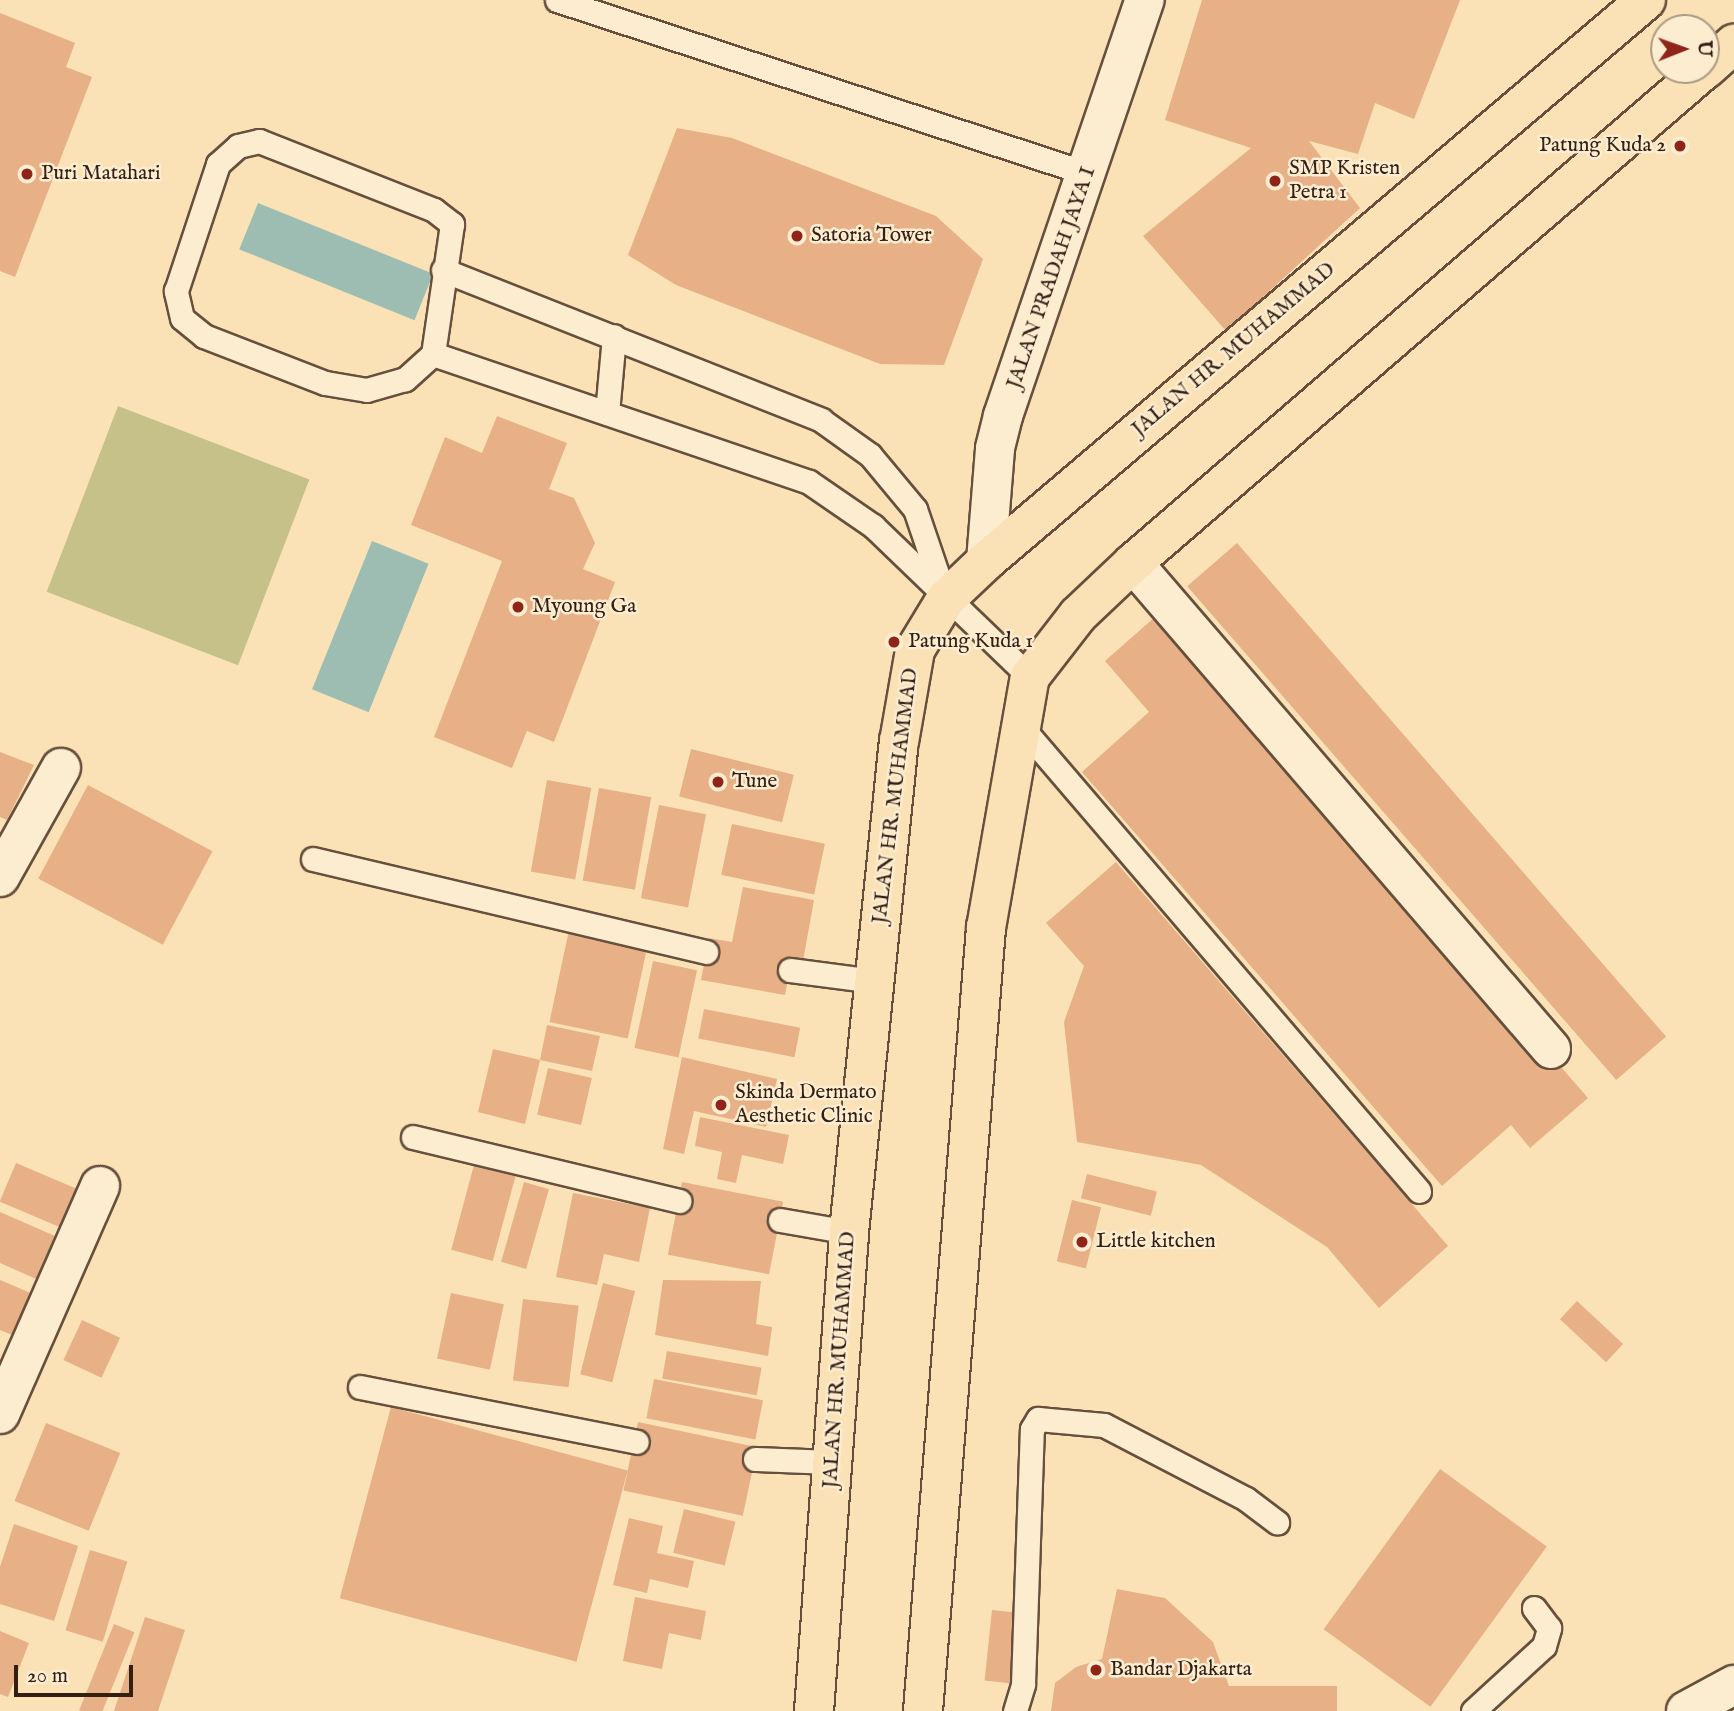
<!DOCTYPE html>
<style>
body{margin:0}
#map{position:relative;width:1734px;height:1711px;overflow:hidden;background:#fae2b6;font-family:"IM FELL English",serif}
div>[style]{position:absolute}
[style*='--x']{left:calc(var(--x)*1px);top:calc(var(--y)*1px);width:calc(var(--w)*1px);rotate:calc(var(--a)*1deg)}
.green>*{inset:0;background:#c5c189;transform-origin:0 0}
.water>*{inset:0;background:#9ebdb2;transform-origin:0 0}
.building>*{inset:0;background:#e7b087;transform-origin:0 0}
.roads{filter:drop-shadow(2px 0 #66503d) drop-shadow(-2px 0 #66503d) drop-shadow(0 2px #66503d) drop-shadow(0 -2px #66503d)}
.lane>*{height:23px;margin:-11.5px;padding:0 11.5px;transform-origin:11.5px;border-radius:11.5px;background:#fcecd0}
.street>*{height:38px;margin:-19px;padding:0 19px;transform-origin:19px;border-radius:19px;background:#fcecd0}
.secondary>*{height:38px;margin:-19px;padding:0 19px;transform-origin:19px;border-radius:19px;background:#fcecd0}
.primary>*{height:38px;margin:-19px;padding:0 19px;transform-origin:19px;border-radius:19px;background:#fae2b6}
.dots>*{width:19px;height:19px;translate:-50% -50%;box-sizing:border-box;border:4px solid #fcecd0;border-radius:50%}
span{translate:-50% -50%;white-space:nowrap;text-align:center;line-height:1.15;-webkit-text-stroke:5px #fcecd0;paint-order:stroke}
.poi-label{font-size:21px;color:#341f15}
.right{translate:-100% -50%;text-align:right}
.left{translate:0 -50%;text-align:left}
.street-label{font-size:21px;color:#341f15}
.north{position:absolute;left:1650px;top:14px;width:70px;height:70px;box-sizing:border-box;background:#fcecd0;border:2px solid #ac9a85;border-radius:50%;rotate:89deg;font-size:19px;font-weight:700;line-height:28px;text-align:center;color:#341f15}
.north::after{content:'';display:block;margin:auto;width:24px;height:32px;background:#8f2418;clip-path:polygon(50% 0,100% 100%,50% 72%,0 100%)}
.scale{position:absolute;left:14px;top:1665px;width:119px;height:32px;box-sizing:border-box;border:4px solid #341f15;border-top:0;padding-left:9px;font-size:21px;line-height:24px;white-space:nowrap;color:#341f15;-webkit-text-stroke:5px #fcecd0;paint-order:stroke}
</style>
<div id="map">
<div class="green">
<i style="left:118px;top:406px;width:205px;height:199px;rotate:21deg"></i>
</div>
<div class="water">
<i style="left:258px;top:203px;width:189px;height:50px;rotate:22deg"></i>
<i style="left:372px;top:541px;width:61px;height:160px;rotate:22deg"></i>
</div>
<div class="building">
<i style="clip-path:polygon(1202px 0,1460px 0,1414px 119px,1375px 103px,1358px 154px,1309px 141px,1360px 208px,1226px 331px,1143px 236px,1251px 148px,1165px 120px)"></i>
<i style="clip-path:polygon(0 13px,75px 43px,66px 67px,92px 77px,15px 277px,0 271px)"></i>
<i style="clip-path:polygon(677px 128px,732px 138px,936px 216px,983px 259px,944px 365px,880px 364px,676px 285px,628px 255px)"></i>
<i style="clip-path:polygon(497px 416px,567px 443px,549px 489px,574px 498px,595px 543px,583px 569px,615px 582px,554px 742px,527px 731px,512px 768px,434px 737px,502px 561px,411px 525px,445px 437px,482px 453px)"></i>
<i style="left:1237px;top:543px;width:654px;height:66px;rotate:49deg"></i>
<i style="clip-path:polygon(1164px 609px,1588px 1098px,1530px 1148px,1511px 1125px,1442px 1186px,1082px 772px,1149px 712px,1105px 661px)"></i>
<i style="left:691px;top:749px;width:106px;height:49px;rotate:14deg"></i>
<i style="clip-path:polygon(0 752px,34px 765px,7px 820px,0 817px)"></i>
<i style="left:547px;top:780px;width:45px;height:93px;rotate:10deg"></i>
<i style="left:88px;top:785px;width:141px;height:106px;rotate:28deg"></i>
<i style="left:599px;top:788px;width:53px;height:94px;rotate:10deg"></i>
<i style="left:659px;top:805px;width:48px;height:95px;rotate:11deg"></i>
<i style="left:732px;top:824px;width:95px;height:52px;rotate:12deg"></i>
<i style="clip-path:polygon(1116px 862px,1448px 1246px,1379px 1308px,1327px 1247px,1201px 1165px,1077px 1142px,1064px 1022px,1084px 966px,1046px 923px)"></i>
<i style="clip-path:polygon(743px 887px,814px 900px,803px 961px,792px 959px,785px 995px,701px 980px,709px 938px,732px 942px)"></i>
<i style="left:569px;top:930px;width:80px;height:94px;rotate:12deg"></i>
<i style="left:653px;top:961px;width:45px;height:89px;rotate:12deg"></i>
<i style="left:704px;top:1009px;width:98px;height:30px;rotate:11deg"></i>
<i style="clip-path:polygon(547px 1025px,600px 1036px,592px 1071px,540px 1060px,525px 1124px,478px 1112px,493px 1049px,540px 1060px)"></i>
<i style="clip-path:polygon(682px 1057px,777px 1079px,766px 1127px,694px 1111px,684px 1154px,663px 1149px)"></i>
<i style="left:548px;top:1068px;width:45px;height:48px;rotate:13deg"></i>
<i style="clip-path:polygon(700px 1117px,789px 1135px,783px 1164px,742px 1155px,736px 1183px,717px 1179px,722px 1152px,695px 1146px)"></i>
<i style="left:475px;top:1161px;width:43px;height:92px;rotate:15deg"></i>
<i style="left:16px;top:1163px;width:69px;height:42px;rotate:23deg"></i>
<i style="left:1087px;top:1174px;width:72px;height:25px;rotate:14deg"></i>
<i style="left:524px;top:1182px;width:26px;height:83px;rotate:16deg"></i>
<i style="left:682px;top:1182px;width:103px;height:74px;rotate:11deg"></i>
<i style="clip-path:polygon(573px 1193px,650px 1208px,639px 1262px,604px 1254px,597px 1285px,556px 1277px)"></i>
<i style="left:1072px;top:1200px;width:30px;height:63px;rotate:14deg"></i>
<i style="clip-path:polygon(0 1212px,62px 1239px,43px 1282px,0 1263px)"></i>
<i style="clip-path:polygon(0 1280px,40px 1297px,22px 1339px,0 1330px)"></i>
<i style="clip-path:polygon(663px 1280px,761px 1281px,756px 1324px,772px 1327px,768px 1356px,655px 1335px)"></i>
<i style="left:603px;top:1283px;width:33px;height:94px;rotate:14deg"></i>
<i style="left:451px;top:1293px;width:54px;height:67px;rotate:12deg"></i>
<i style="left:523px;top:1299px;width:56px;height:82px;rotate:7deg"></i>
<i style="left:1577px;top:1301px;width:63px;height:25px;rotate:43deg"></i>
<i style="left:82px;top:1320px;width:42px;height:44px;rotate:25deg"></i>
<i style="left:667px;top:1351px;width:96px;height:28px;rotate:10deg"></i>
<i style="left:654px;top:1379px;width:111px;height:40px;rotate:11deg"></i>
<i style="left:391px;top:1407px;width:245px;height:198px;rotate:15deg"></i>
<i style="left:638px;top:1422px;width:122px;height:70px;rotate:12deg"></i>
<i style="left:46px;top:1423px;width:80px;height:84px;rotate:22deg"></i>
<i style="left:1440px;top:1469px;width:132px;height:198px;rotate:36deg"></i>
<i style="left:684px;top:1509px;width:53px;height:45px;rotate:14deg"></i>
<i style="clip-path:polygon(629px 1518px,663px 1526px,657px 1553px,694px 1561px,688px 1588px,650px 1579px,647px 1593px,613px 1585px)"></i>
<i style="clip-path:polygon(14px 1524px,78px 1546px,54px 1621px,0 1604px,0 1567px)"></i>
<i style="left:90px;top:1550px;width:39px;height:84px;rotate:17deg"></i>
<i style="clip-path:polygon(1117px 1589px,1165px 1598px,1213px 1642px,1229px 1686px,1337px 1686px,1337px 1711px,1051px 1711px,1055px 1683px,1076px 1667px,1102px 1659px)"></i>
<i style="clip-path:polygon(635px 1597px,706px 1611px,701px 1640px,669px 1633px,662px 1669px,623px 1661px)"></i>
<i style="left:992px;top:1610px;width:29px;height:71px;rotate:6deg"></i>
<i style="clip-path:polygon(145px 1617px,185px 1630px,158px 1711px,114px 1711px)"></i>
<i style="left:114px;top:1624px;width:22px;height:93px;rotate:22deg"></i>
<i style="clip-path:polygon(0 1631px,29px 1643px,8px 1697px,0 1694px)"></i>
</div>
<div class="roads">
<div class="lane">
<i style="--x:557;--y:0;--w:560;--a:18.11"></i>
<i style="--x:259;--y:141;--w:188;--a:21.5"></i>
<i style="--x:434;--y:210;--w:23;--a:38"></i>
<i style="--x:452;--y:224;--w:131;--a:98.3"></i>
<i style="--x:433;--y:354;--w:38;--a:138"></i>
<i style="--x:405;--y:379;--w:40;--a:164"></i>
<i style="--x:367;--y:390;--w:43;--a:-170.5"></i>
<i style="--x:325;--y:383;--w:130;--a:-158.8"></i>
<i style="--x:204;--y:336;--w:28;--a:-141"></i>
<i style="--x:182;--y:318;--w:28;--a:-103"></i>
<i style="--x:176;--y:291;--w:134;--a:-71.7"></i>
<i style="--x:218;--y:164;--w:27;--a:-42"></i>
<i style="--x:238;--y:146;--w:22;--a:-13"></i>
<i style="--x:443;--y:270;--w:407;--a:21.6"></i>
<i style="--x:821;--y:420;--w:60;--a:35.5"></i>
<i style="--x:870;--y:455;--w:70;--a:50.2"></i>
<i style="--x:915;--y:509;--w:90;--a:71.2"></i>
<i style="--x:433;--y:354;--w:397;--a:18.8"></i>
<i style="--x:809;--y:482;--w:78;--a:34.5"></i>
<i style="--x:873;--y:526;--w:218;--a:43.9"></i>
<i style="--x:607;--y:413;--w:77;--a:-84.8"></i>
<i style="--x:1019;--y:724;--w:615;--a:49.42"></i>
<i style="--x:313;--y:859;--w:404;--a:13.3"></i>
<i style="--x:790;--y:970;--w:86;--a:7.4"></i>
<i style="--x:413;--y:1137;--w:274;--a:13.5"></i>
<i style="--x:780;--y:1220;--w:70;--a:9.9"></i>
<i style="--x:360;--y:1387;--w:282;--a:11.2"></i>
<i style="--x:755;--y:1459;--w:77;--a:2.2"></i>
<i style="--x:1015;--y:1711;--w:28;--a:-73"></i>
<i style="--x:1023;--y:1684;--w:255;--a:-88"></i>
<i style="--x:1032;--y:1429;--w:12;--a:-59"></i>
<i style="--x:1038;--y:1419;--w:66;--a:5.2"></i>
<i style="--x:1104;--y:1425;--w:160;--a:27.5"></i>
<i style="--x:1246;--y:1499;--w:39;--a:37"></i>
<i style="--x:1473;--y:1711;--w:96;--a:-42.5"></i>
<i style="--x:1544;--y:1646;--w:19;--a:-74"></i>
<i style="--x:1549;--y:1628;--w:25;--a:-127"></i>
</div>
<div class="street">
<i style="--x:1133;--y:563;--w:641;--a:49.3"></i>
<i style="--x:0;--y:877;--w:125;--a:-60.8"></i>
<i style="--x:0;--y:1414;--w:249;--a:-66.3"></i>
<i style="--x:1686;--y:1711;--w:55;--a:-28.4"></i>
</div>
<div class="secondary">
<i style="--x:986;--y:561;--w:113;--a:-85.4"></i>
<i style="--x:995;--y:448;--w:33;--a:-76"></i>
<i style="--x:1003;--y:416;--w:440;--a:-71.2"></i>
</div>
<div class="primary">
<i style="--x:1706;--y:69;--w:38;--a:-42"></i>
<i style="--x:814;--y:1711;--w:480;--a:-85.8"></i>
<i style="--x:849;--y:1232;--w:493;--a:-84.2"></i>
<i style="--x:899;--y:742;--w:93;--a:-80.1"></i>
<i style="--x:915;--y:650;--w:60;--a:-58.7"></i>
<i style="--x:946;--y:599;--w:55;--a:-43.5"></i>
<i style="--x:986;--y:561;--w:866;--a:-40.36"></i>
<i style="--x:923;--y:1711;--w:786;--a:-85.4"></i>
<i style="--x:986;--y:928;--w:255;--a:-80.1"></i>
<i style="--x:1030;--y:677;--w:78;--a:-52.3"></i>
<i style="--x:1078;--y:615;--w:76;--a:-43.4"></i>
<i style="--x:1133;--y:563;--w:754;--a:-40.81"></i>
</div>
</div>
<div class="dots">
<i style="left:1680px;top:146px;background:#8f2418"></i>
<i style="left:27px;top:174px;background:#8f2418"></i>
<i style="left:1275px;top:181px;background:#8f2418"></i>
<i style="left:797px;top:236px;background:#8f2418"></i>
<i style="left:518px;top:607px;background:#8f2418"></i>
<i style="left:894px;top:642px;background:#8f2418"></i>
<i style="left:718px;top:782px;background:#8f2418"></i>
<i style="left:721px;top:1105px;background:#8f2418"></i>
<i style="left:1082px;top:1242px;background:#8f2418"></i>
<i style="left:1096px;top:1670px;background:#8f2418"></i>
</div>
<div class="poi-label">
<span class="right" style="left:1666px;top:146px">Patung Kuda 2</span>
<span class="left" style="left:1289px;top:181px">SMP Kristen<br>Petra 1</span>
<span class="left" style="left:41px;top:174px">Puri Matahari</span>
<span class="left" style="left:811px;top:236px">Satoria Tower</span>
<span class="left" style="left:532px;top:607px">Myoung Ga</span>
<span class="left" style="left:908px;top:642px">Patung Kuda 1</span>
<span class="left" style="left:732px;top:782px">Tune</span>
<span class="left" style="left:735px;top:1105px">Skinda Dermato<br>Aesthetic Clinic</span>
<span class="left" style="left:1096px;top:1242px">Little kitchen</span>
<span class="left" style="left:1110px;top:1670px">Bandar Djakarta</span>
</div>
<div class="street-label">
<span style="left:1052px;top:278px;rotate:-71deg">JALAN PRADAH JAYA I</span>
<span style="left:1234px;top:350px;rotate:-40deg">JALAN HR. MUHAMMAD</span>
<span style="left:896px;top:796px;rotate:-83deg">JALAN HR. MUHAMMAD</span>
<span style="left:840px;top:1360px;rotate:-86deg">JALAN HR. MUHAMMAD</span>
</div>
<div class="north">U</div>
<div class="scale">20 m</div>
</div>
